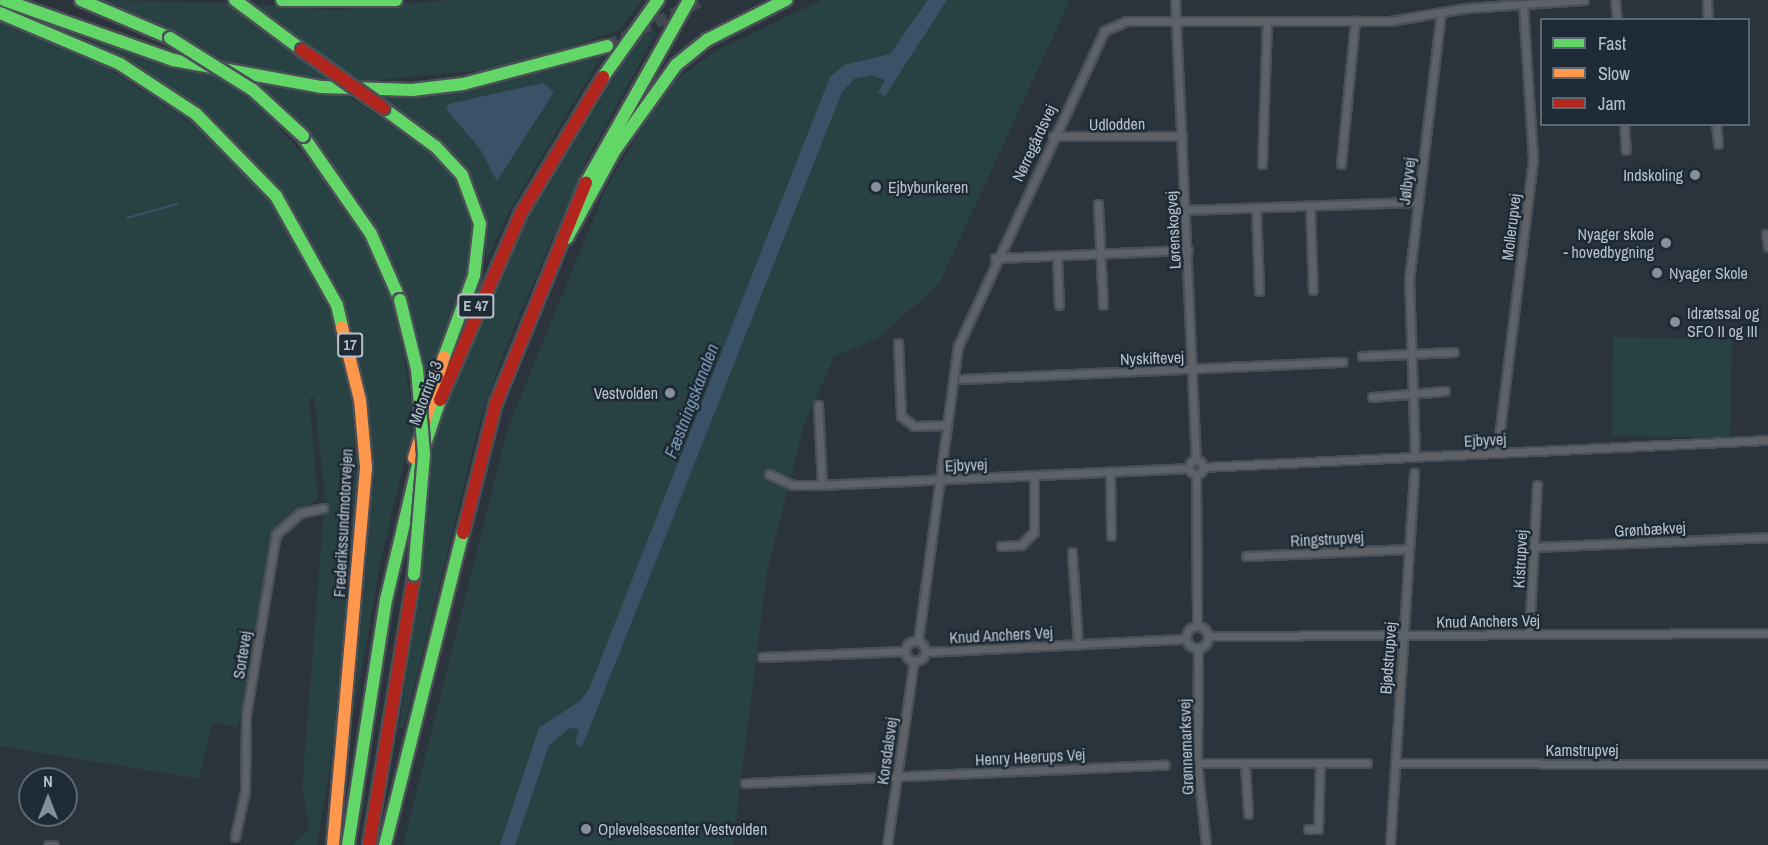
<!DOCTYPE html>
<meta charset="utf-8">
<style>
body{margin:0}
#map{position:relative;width:1768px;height:845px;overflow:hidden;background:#2b343c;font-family:"Archivo Narrow",sans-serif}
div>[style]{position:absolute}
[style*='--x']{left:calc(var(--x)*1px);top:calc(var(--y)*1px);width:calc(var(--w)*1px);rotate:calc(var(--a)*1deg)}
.green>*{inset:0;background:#284142;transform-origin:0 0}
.water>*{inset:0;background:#3a5267}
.stream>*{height:2px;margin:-1px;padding:0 1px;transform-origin:1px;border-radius:1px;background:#3a5267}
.highway-tunnel>*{height:12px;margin-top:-6px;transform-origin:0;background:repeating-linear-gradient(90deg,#404952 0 12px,transparent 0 18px)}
.roads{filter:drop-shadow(2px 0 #4a5056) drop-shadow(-2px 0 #4a5056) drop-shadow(0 2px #4a5056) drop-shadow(0 -2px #4a5056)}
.street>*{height:7px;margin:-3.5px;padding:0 3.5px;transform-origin:3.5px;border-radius:3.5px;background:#5d6269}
.street>.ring{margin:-3.5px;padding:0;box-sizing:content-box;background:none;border:7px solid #5d6269;border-radius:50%}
.fast>*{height:12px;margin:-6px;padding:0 6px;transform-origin:6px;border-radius:6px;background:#63d668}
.slow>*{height:12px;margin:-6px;padding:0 6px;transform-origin:6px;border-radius:6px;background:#ff974d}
.jam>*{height:12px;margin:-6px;padding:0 6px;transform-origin:6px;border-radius:6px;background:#b3261e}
.bridges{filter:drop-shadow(2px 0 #495057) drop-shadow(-2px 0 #495057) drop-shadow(0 2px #495057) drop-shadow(0 -2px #495057)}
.fast-bridge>*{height:12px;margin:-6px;padding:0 6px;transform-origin:6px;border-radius:6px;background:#63d668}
.jam-bridge>*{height:12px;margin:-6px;padding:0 6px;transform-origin:6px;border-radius:6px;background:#b3261e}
.dots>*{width:16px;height:16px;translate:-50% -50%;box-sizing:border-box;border:3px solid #1e2b37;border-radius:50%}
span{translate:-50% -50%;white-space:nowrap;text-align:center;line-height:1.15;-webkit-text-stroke:5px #1e2b37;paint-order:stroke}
.shield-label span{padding:2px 4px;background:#1e2b37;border:2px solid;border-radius:4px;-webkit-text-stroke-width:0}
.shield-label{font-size:15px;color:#b7c1cc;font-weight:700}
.street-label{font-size:16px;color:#b7c1cc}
.poi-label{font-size:16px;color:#b7c1cc}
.right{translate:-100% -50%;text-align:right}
.left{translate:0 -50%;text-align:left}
.water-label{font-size:18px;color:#7696af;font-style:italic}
.legend{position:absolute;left:1540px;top:18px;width:210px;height:108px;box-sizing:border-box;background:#1e2b37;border:2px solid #5b6773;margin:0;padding:8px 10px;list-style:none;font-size:18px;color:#b7c1cc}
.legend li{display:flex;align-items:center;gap:12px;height:30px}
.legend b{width:30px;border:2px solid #5b6773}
.north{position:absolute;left:18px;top:767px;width:60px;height:60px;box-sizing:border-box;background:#1e2b37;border:2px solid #5b6773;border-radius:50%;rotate:0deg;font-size:16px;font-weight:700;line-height:24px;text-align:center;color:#b7c1cc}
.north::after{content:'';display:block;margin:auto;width:21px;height:27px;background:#86909a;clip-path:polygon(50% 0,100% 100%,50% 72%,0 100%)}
</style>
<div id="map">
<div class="green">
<i style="clip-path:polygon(103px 0,228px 3px,333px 80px,233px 66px,177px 33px)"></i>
<i style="clip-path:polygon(450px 0,642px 0,620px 30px,505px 68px,356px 82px,249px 4px,334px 10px)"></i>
<i style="clip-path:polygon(822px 0,1070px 0,939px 284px,880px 337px,834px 357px,803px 428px,767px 572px,733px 845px,403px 845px,507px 430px,606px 188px,668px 85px,714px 52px)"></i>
<i style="clip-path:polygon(0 19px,90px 57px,208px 133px,267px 198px,314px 274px,330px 313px,354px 409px,358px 470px,342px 691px,317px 845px,293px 845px,309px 828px,302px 788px,325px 496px,314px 396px,309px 399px,318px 498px,274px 530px,238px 727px,212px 723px,199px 779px,0 746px)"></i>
<i style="clip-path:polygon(658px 30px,589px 155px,509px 339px,479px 424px,404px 728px,399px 728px,426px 538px,432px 437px,452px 380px,530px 211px,639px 38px)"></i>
<i style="clip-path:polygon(86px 39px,221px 77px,262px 109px,339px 195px,365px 233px,395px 301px,414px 423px,382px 554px,354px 714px,371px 468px,365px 399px,341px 300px,326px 265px,279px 189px,239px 145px,197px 106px)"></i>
<i style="clip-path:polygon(602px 56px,512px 206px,486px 261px,486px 226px,466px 171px,375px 96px,470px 91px)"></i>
<i style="clip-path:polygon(254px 84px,344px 93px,431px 153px,458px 180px,475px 228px,470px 272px,427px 387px,407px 299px,363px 206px,302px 126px)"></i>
<i style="left:1613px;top:337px;width:119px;height:99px;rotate:1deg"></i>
</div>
<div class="water">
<i style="clip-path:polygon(928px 0,947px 0,885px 96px,878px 93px,885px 80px,871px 75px,854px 79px,842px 92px,582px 747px,575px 743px,579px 729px,570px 728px,549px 745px,515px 845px,500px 845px,539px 728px,580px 701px,589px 689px,830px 77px,844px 65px,890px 54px)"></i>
<i style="clip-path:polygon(543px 83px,554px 92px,497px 181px,480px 149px,446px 109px,449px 104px)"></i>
</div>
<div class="stream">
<i style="--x:127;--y:218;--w:52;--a:-15.6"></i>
</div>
<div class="highway-tunnel">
<i style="--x:607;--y:46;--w:106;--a:-25.8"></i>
</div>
<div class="roads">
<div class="street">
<i style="--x:1175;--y:0;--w:460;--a:87.4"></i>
<i style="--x:1615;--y:0;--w:20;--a:84"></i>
<i style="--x:1707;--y:0;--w:20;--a:87"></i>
<i style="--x:1624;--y:124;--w:26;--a:86"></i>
<i style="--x:1716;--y:124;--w:20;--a:84"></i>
<i style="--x:1053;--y:136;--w:129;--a:0"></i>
<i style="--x:1262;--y:164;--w:143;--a:-88"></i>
<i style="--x:1341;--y:164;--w:144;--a:-84.4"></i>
<i style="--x:1098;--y:204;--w:101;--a:87.2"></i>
<i style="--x:1310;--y:206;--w:84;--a:88"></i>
<i style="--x:1256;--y:208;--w:83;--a:87.9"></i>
<i style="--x:1186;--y:210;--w:231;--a:-2"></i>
<i style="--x:1766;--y:234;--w:13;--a:81"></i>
<i style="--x:1057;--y:256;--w:49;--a:87.7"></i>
<i style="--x:995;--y:258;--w:193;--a:-2.4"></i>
<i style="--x:898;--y:343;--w:73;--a:87.6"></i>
<i style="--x:901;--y:416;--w:16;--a:38"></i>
<i style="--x:914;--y:426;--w:31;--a:-2"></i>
<i style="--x:1362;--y:356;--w:92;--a:-2.5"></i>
<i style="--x:962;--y:379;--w:381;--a:-2.6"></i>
<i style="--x:1372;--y:397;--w:73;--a:-4.7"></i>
<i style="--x:818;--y:405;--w:80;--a:87.1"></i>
<i style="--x:1497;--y:453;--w:296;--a:-83"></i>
<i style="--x:1533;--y:159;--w:155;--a:-93.7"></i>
<i style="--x:1415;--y:457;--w:177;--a:-91.9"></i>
<i style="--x:1409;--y:280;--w:269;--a:-83.2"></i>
<i class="ring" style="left:1189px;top:460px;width:7px;height:7px"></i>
<i style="--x:1203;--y:467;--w:566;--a:-2.74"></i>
<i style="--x:1110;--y:472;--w:64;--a:89.1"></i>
<i style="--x:769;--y:474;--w:26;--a:25"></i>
<i style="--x:793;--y:485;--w:23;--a:0"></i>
<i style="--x:816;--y:485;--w:373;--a:-2.6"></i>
<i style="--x:1196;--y:474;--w:151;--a:89.6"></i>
<i style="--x:1001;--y:546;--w:20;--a:-3"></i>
<i style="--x:1021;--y:545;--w:18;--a:-45"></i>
<i style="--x:1034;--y:532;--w:56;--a:-90"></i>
<i style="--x:1534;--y:547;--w:234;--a:-2.4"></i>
<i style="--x:1072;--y:552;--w:93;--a:86.3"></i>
<i style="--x:1246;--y:556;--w:162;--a:-2.5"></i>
<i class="ring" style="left:1186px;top:626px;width:15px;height:15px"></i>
<i style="--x:1529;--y:634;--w:149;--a:-86.9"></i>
<i style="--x:1209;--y:636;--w:559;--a:-0.31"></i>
<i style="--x:918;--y:641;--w:298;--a:-82.3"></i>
<i style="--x:958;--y:346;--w:347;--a:-65.1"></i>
<i style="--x:1104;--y:31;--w:24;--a:-24"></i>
<i style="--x:1126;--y:21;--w:264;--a:0"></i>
<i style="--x:1390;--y:21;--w:77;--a:-9.7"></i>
<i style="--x:1466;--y:8;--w:118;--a:-3.9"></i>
<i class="ring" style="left:905px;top:641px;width:13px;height:13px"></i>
<i style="--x:1198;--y:648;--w:115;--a:90.5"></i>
<i style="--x:1197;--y:763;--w:82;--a:83.7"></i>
<i style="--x:926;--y:652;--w:260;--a:-2.9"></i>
<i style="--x:762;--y:657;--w:143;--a:-2.4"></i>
<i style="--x:1197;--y:763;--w:170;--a:0"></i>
<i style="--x:1245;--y:763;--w:51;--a:86.6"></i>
<i style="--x:1395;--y:763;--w:373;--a:0.2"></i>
<i style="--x:745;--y:783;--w:420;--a:-2.5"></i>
<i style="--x:1308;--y:829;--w:10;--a:0"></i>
<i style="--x:1318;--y:829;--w:66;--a:-88.3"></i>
<i style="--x:235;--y:837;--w:47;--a:-77.7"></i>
<i style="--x:245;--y:791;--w:76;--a:-89.2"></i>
<i style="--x:246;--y:715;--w:183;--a:-80.6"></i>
<i style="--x:276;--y:534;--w:32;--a:-41"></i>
<i style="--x:300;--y:513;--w:24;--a:-12"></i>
<i style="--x:48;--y:845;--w:6;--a:0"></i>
<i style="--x:887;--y:845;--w:186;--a:-81.7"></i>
<i style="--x:1390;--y:845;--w:373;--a:-86.3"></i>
</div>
<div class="fast">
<i style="--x:4;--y:0;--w:179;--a:19.5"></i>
<i style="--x:173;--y:60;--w:150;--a:10.3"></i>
<i style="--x:321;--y:87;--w:91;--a:1.9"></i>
<i style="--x:412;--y:90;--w:51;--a:-6.7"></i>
<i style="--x:463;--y:84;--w:149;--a:-14.8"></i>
<i style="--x:81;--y:0;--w:97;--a:23.1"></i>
<i style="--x:235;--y:0;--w:84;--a:36.7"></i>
<i style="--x:282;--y:0;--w:114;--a:0"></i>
<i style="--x:0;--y:13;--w:130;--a:23"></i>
<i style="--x:120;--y:64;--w:91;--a:33.3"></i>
<i style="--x:196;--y:114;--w:115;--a:45.7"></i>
<i style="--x:276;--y:196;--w:125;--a:60.8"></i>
<i style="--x:337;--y:305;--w:23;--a:77"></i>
<i style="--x:603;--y:77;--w:95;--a:-54.5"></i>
<i style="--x:383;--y:108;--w:66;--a:36.3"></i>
<i style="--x:436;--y:147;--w:38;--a:47"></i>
<i style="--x:462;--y:175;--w:52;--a:69.8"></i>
<i style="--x:480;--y:224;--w:52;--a:96.6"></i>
<i style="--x:474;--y:276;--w:86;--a:110.3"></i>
<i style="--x:303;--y:136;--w:119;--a:55.2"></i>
<i style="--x:371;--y:234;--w:72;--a:66.3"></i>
<i style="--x:586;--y:183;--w:210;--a:-60.6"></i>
<i style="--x:567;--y:238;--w:100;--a:-61.4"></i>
<i style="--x:615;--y:150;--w:105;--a:-54.3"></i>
<i style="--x:676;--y:65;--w:40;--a:-39"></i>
<i style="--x:707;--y:40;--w:89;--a:-26.9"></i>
<i style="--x:348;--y:845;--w:248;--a:-81.2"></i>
<i style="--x:386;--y:600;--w:139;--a:-76.7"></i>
<i style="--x:418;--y:465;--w:69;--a:-71.3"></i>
<i style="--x:385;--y:845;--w:322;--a:-76"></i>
</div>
<div class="slow">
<i style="--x:414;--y:458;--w:105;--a:-73.5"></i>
<i style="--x:333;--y:845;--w:379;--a:-85"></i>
<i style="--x:366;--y:467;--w:67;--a:-95.1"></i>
<i style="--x:360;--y:400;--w:75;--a:-103.9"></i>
</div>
<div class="jam">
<i style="--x:440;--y:400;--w:204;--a:-66.6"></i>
<i style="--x:521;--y:213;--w:159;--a:-58.9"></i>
<i style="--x:463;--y:533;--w:134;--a:-75.8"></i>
<i style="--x:496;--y:403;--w:238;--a:-67.8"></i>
<i style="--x:369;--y:845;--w:274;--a:-80.5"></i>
</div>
</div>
<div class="bridges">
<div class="fast-bridge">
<i style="--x:170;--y:38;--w:98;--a:32.1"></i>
<i style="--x:253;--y:90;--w:68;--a:42.6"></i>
<i style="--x:400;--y:300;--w:71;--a:76.2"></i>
<i style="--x:417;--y:369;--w:86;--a:85.3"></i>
<i style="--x:424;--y:455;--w:120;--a:94.8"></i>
</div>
<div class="jam-bridge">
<i style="--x:302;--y:50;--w:100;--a:35.6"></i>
</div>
</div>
<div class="dots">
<i style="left:1695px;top:175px;background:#86909a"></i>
<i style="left:876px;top:187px;background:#86909a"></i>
<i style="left:1666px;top:243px;background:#86909a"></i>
<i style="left:1657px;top:273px;background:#86909a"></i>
<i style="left:1675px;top:322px;background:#86909a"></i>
<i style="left:670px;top:393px;background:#86909a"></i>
<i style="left:586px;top:829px;background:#86909a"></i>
</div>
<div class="shield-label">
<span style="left:476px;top:306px">E 47</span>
<span style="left:350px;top:345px">17</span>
</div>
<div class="street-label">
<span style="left:1117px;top:124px;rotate:-1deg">Udlodden</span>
<span style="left:1034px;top:143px;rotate:-65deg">Nørregårdsvej</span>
<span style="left:1407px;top:181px;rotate:-83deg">Jølbyvej</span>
<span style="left:1511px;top:227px;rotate:-83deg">Mollerupvej</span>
<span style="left:1173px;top:230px;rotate:-93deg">Lørenskogvej</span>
<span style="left:1152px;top:358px;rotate:-2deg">Nyskiftevej</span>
<span style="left:425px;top:393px;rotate:-70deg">Motorring 3</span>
<span style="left:1485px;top:440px;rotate:-3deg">Ejbyvej</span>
<span style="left:966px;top:465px;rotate:-2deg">Ejbyvej</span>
<span style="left:343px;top:523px;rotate:-87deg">Frederikssundmotorvejen</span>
<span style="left:1650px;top:529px;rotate:-3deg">Grønbækvej</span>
<span style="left:1327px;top:539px;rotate:-3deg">Ringstrupvej</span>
<span style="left:1520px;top:559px;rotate:-87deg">Kistrupvej</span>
<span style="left:1488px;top:621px;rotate:-1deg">Knud Anchers Vej</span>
<span style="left:1001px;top:635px;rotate:-3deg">Knud Anchers Vej</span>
<span style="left:242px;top:655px;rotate:-81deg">Sortevej</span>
<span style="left:1388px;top:658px;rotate:-86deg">Bjødstrupvej</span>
<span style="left:1186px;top:747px;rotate:-92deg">Grønnemarksvej</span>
<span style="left:1582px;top:750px">Kamstrupvej</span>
<span style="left:887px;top:751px;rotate:-82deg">Korsdalsvej</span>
<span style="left:1030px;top:757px;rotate:-3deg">Henry Heerups Vej</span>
</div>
<div class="poi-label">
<span class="right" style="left:1683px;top:175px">Indskoling</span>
<span class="left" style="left:888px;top:187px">Ejbybunkeren</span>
<span class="right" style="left:1654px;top:243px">Nyager skole<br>- hovedbygning</span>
<span class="left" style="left:1669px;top:273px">Nyager Skole</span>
<span class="left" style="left:1687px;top:322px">Idrætssal og<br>SFO II og III</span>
<span class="right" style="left:658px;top:393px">Vestvolden</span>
<span class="left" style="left:598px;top:829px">Oplevelsescenter Vestvolden</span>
</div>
<div class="water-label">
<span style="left:692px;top:401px;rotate:-69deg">Fæstningskanalen</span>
</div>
<ul class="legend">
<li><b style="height:8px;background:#63d668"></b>Fast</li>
<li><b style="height:8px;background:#ff974d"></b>Slow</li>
<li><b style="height:8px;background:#b3261e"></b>Jam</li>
</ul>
<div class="north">N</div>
</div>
